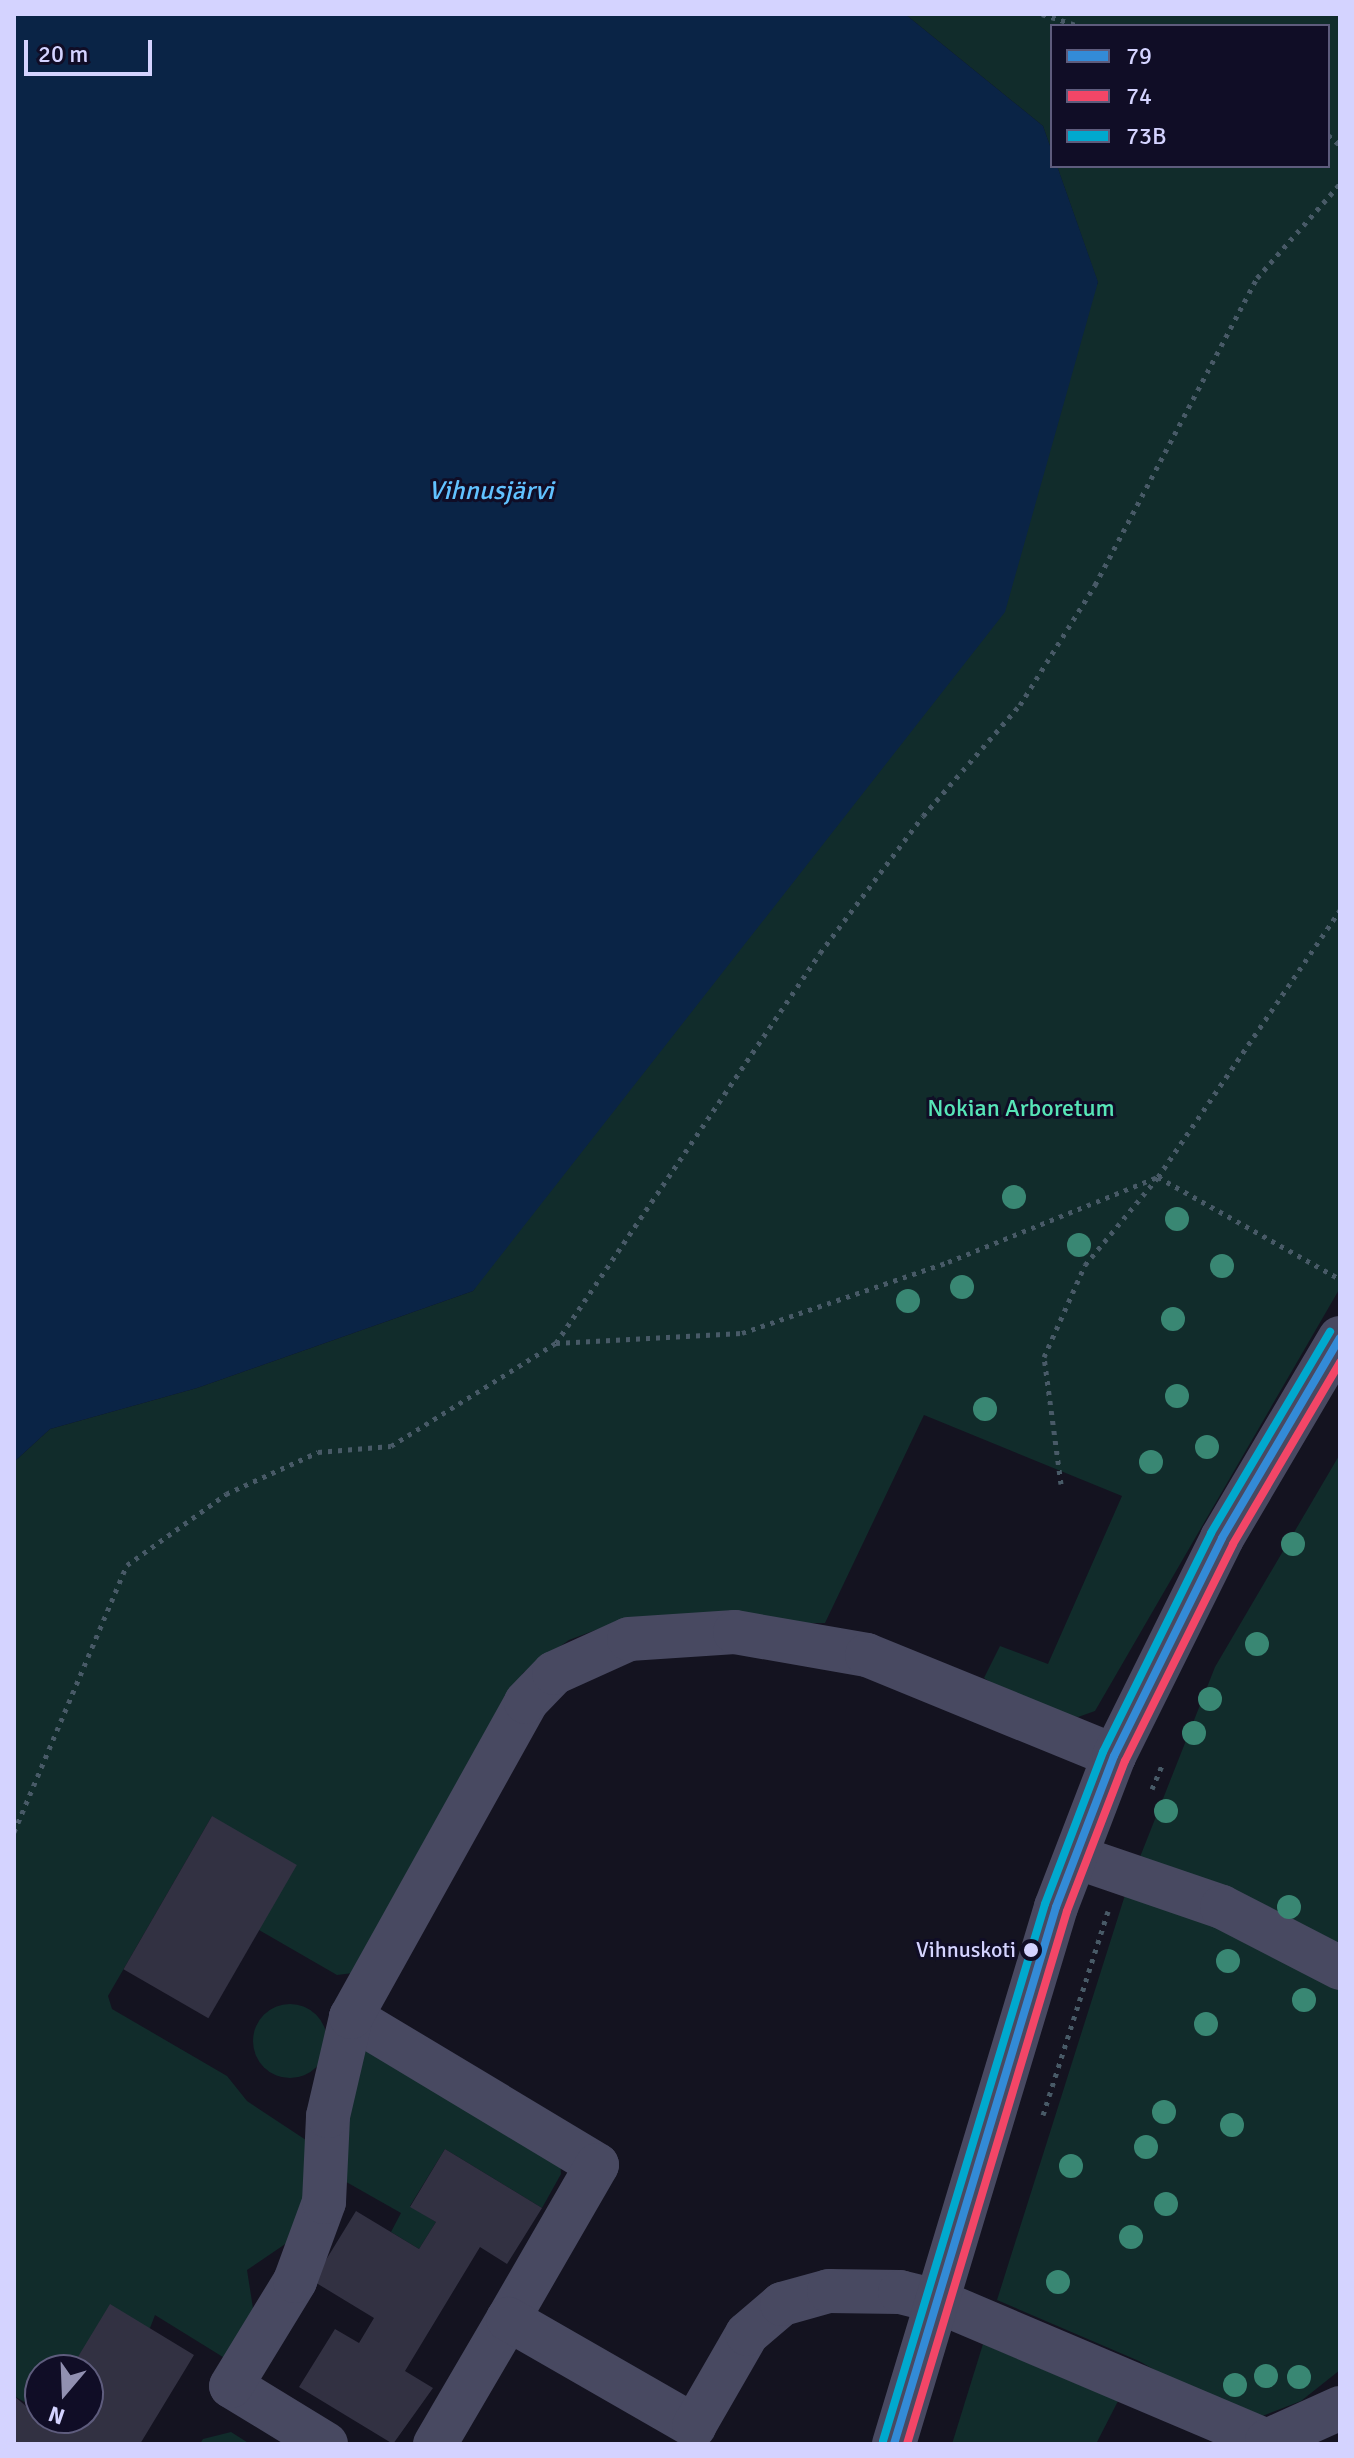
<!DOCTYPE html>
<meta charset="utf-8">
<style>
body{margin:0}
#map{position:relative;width:1354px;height:2458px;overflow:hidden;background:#141320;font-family:Signika,sans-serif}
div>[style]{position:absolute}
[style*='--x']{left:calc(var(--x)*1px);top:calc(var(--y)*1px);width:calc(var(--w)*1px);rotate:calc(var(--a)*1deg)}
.green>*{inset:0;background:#112c2b}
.round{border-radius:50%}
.water>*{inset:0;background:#0a2446}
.building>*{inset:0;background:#323142;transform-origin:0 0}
.path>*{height:5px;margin-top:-2.5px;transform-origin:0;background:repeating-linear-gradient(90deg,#485a67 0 4px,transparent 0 10px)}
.minor>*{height:44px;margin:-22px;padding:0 22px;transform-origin:22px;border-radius:22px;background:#484961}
.bus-1>*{height:8px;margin:-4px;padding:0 4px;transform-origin:4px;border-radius:4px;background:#338bd7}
.bus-2>*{height:8px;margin:-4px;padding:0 4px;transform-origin:4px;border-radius:4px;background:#f34667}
.bus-3>*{height:8px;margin:-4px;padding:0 4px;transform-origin:4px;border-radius:4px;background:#00a9ce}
.trees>*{width:24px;height:24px;margin:-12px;border-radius:50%;background:#398773}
.dots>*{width:22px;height:22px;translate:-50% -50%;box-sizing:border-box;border:4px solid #100d26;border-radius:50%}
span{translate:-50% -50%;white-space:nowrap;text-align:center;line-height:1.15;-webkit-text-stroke:6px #100d26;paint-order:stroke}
.bus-label{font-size:22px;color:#d4d3ff}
.right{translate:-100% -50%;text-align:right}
.park-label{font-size:24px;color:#57e6b7}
.water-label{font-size:26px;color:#61c2ff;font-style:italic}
.frame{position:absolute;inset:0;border:16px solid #d4d3ff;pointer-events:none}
.legend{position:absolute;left:1050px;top:24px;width:280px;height:144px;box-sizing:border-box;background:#100d26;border:2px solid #5e5c7d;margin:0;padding:10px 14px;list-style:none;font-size:24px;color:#d4d3ff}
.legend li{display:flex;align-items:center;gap:16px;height:40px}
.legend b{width:40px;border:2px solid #5e5c7d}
.north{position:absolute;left:24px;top:2354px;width:80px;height:80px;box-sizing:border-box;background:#100d26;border:2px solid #5e5c7d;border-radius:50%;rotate:199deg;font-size:22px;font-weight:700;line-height:32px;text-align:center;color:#d4d3ff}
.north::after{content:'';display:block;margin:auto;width:28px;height:36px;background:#9190b1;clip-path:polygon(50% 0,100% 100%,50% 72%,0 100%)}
.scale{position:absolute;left:24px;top:40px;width:128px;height:36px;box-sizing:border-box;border:4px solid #d4d3ff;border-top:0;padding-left:10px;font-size:24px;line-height:28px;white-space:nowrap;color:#d4d3ff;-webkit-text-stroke:6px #100d26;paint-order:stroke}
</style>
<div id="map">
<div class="green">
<i style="clip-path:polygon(905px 14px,1340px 14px,1340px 1288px,1095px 1711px,1078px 1717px,1035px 1709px,984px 1678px,1000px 1646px,1048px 1664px,1122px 1496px,924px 1415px,825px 1623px,614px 1623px,569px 1640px,523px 1673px,353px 1973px,337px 1975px,259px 1930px,212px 1816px,108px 1996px,112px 2009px,227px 2076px,247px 2101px,315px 2146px,300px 2234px,247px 2270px,255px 2321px,231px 2362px,155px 2315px,150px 2328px,70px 2370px,40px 2370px,40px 2411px,14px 2396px,14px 1462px,50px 1429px,197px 1388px,473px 1291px,1098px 283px,1057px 166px,1328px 166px,1328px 26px,1052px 26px,1052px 152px,1043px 126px)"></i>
<i style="clip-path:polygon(1340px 1454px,1340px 2370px,1301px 2401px,1247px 2422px,1139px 2361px,997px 2300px,1125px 1895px,1215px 1667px)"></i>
<i class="round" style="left:253px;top:2004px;width:74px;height:74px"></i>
<i style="clip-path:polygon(362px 2042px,560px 2157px,561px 2174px,542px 2208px,445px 2149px,410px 2206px,436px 2222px,419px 2249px,391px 2232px,401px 2213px,341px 2179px,345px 2113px)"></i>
<i style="clip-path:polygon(983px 2344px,1118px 2401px,1096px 2444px,952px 2444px)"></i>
<i style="clip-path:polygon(231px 2432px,250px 2444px,200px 2444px,203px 2439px)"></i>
</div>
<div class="water">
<i style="clip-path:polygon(14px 14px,905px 14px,1043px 126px,1098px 282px,1005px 612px,473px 1291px,197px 1388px,50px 1429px,14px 1462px)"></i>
</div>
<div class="building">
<i style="left:212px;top:1816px;width:98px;height:177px;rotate:30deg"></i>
<i style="clip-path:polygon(445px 2149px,542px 2208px,507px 2264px,480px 2247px,405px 2371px,433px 2388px,393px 2444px,299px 2387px,335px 2329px,359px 2343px,374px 2318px,313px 2281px,356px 2211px,419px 2249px,436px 2222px,410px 2207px)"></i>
<i style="clip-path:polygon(110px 2304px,194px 2355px,140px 2444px,14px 2444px,14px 2396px,40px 2418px,88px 2418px,88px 2370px,70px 2370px)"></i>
</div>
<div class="path">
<i style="--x:1042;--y:14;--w:40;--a:18"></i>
<i style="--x:1328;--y:135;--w:16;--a:40"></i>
<i style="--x:1158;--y:1177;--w:209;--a:29.3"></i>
<i style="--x:556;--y:1343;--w:186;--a:-3.1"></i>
<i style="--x:742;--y:1333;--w:218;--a:-19"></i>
<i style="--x:948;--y:1262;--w:226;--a:-22.1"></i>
<i style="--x:1061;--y:1484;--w:128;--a:-97.6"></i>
<i style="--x:1044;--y:1357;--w:101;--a:-66"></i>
<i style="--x:1085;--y:1265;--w:114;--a:-50.3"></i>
<i style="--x:1158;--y:1177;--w:323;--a:-55.7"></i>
<i style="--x:1152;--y:1789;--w:26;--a:-67"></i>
<i style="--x:14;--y:1832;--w:290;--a:-67.1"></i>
<i style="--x:127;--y:1565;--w:122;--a:-35.6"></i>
<i style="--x:226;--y:1494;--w:101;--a:-24.5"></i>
<i style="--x:318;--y:1452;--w:73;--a:-4.7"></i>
<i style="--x:391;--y:1446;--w:195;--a:-32"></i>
<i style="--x:556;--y:1343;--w:471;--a:-55.9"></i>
<i style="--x:820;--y:953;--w:171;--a:-53.1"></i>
<i style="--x:923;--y:816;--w:147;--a:-48.9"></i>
<i style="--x:1020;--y:705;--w:142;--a:-58"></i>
<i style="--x:1095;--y:585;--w:347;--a:-62.2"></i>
<i style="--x:1257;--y:278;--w:125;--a:-48.6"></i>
<i style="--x:1043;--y:2115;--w:214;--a:-72.3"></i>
</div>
<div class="minor">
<i style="--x:1076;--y:1857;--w:154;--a:18.9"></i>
<i style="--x:1222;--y:1907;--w:133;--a:27.3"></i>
<i style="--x:351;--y:2017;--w:287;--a:31"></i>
<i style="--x:597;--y:2165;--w:178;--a:120"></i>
<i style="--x:326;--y:2444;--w:111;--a:-148.6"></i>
<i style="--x:231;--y:2386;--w:123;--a:-58.6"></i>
<i style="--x:295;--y:2281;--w:84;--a:-69.8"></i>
<i style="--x:324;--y:2202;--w:86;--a:-87.3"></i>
<i style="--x:328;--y:2116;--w:102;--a:-76.9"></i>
<i style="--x:351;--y:2017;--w:360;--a:-60.9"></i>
<i style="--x:526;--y:1702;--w:40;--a:-46"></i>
<i style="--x:554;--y:1673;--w:82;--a:-24.4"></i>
<i style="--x:629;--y:1639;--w:106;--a:-3.8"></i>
<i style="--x:735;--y:1632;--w:134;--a:9.9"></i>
<i style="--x:867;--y:1655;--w:267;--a:22.2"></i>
<i style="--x:435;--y:2444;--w:145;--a:-59.7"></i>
<i style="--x:508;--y:2319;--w:215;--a:29.9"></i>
<i style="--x:694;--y:2426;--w:106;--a:-60.1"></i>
<i style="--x:747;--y:2334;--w:46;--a:-40.6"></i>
<i style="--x:782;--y:2304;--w:49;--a:-15.5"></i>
<i style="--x:829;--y:2291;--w:71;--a:0.8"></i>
<i style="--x:900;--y:2292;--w:38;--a:14"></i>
<i style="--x:937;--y:2301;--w:358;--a:23"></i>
<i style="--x:1267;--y:2441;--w:80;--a:-24.3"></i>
<i style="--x:894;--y:2444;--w:561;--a:-73.21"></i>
<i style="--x:1056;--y:1907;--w:162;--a:-69"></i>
<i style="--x:1114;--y:1756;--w:243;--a:-63.6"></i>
<i style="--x:1222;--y:1538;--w:232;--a:-59.5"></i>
</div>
<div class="bus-1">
<i style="--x:894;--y:2444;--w:561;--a:-73.21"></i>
<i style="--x:1056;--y:1907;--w:162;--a:-69"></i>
<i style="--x:1114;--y:1756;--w:243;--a:-63.6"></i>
<i style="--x:1222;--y:1538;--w:232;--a:-59.5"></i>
</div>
<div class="bus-2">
<i style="--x:907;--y:2444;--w:556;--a:-73.29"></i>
<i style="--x:1067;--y:1911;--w:161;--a:-68.9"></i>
<i style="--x:1125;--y:1761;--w:242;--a:-63.5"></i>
<i style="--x:1233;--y:1544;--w:211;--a:-59.5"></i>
</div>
<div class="bus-3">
<i style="--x:883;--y:2441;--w:561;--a:-73.21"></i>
<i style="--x:1045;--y:1904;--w:163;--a:-69.1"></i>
<i style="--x:1103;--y:1752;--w:244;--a:-63.7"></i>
<i style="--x:1211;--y:1533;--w:234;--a:-59.4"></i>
</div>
<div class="trees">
<i style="left:1014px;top:1197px"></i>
<i style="left:1177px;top:1219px"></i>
<i style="left:1079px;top:1245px"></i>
<i style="left:1222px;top:1266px"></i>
<i style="left:962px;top:1287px"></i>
<i style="left:908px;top:1301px"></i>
<i style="left:1173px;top:1319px"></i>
<i style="left:1177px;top:1396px"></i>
<i style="left:985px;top:1409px"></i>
<i style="left:1207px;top:1447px"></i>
<i style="left:1151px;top:1462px"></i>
<i style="left:1293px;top:1544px"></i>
<i style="left:1257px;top:1644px"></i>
<i style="left:1210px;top:1699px"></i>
<i style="left:1194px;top:1733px"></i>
<i style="left:1166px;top:1811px"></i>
<i style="left:1289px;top:1907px"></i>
<i style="left:1228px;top:1961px"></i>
<i style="left:1304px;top:2000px"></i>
<i style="left:1206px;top:2024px"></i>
<i style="left:1164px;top:2112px"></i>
<i style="left:1232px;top:2125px"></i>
<i style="left:1146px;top:2147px"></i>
<i style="left:1071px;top:2166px"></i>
<i style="left:1166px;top:2204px"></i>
<i style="left:1131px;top:2237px"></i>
<i style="left:1058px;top:2282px"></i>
<i style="left:1266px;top:2376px"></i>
<i style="left:1299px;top:2377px"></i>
<i style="left:1235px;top:2385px"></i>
</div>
<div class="dots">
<i style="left:1031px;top:1950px;background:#d4d3ff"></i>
</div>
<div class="bus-label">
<span class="right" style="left:1016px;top:1950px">Vihnuskoti</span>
</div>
<div class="park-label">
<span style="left:1021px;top:1109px">Nokian Arboretum</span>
</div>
<div class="water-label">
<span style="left:491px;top:492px">Vihnusjärvi</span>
</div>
<div class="frame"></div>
<ul class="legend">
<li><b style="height:10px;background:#338bd7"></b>79</li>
<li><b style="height:10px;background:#f34667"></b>74</li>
<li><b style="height:10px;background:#00a9ce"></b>73B</li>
</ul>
<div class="north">N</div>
<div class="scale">20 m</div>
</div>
